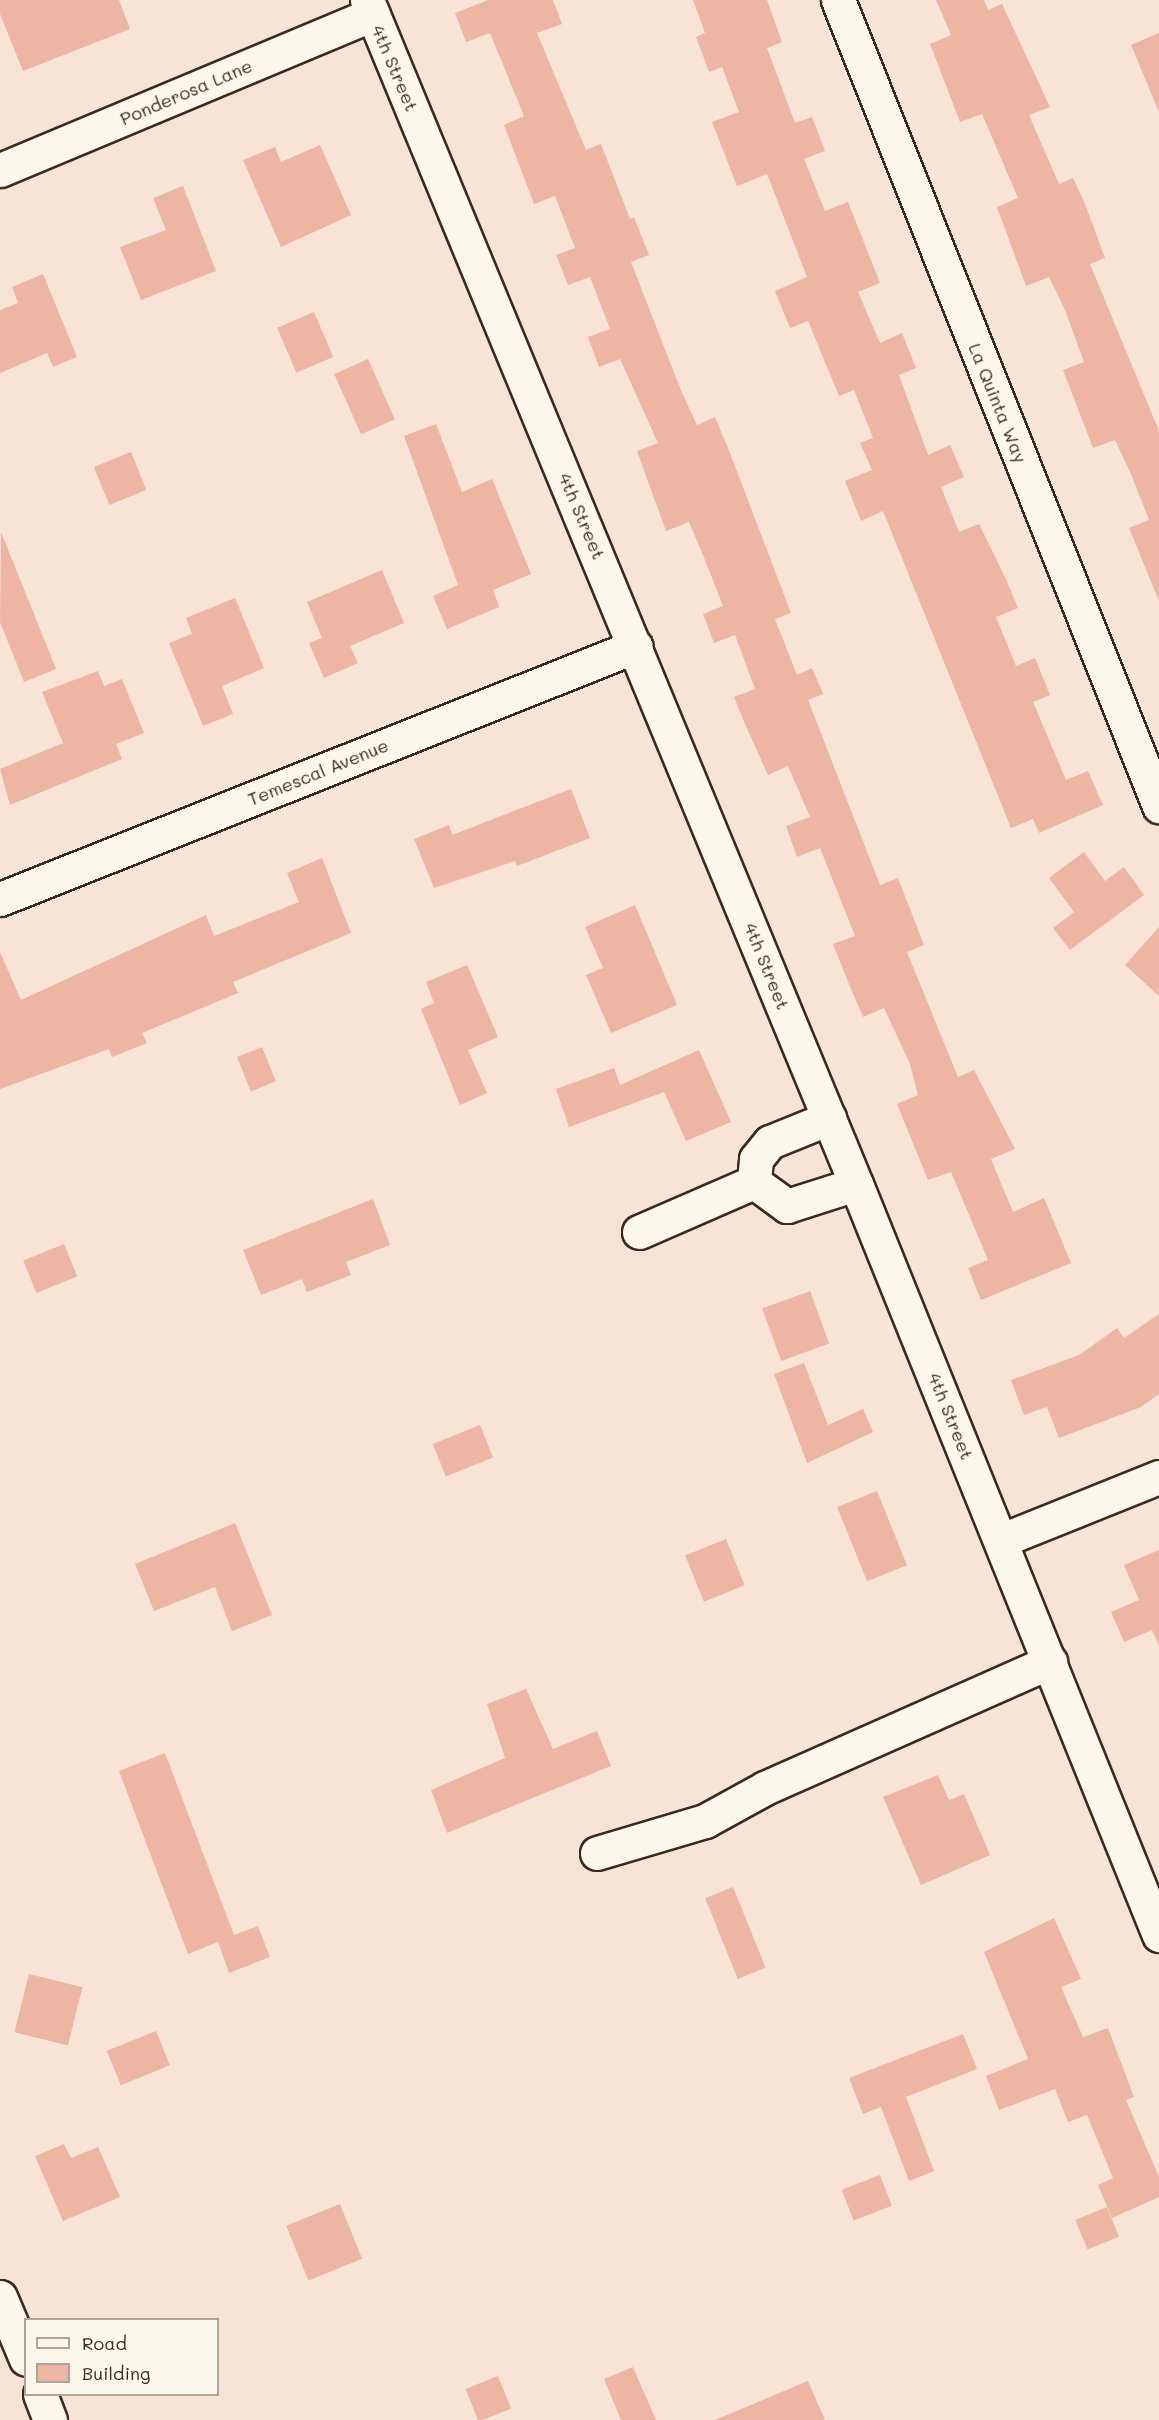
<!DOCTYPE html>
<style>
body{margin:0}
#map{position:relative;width:1159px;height:2420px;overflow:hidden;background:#f7e4d6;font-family:Mali,sans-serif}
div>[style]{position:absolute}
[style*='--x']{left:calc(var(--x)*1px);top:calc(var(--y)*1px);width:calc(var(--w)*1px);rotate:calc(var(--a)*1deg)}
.building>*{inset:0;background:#edb6a2;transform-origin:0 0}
.roads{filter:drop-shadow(2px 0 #3b2a1e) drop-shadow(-2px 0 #3b2a1e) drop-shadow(0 2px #3b2a1e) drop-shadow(0 -2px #3b2a1e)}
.minor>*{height:33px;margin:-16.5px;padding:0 16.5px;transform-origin:16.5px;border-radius:16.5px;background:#fbf7ec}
span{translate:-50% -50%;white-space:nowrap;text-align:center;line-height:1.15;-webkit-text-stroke:5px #fbf7ec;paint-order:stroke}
.street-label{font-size:18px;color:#3b2a1e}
.legend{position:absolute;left:24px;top:2318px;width:195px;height:78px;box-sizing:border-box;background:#fbf7ec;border:2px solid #aea59a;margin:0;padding:8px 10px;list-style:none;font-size:18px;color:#3b2a1e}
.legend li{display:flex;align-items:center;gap:12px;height:30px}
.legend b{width:30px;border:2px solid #aea59a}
</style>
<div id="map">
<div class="building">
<i style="clip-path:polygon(0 0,119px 0,130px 29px,23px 71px,0 14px)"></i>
<i style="clip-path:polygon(488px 0,553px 0,562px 24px,537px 33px,586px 150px,601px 144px,630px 219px,634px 217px,649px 255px,631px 262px,682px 393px,697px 425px,715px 417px,728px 448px,791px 613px,775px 619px,797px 675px,812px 668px,823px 694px,808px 700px,880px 885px,898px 878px,924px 945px,907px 952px,958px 1077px,974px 1070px,1015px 1149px,991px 1159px,1013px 1212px,1044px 1198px,1071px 1263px,981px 1300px,968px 1268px,988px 1260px,951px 1172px,928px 1180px,897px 1104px,918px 1095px,910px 1064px,884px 1008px,863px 1017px,849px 984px,833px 944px,855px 936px,820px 848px,797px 857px,786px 826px,810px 817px,788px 766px,768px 775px,745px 724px,734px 697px,755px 689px,735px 635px,714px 643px,703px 614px,723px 606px,703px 555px,689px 522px,666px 531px,637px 451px,658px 443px,620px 359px,599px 367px,588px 337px,610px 329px,590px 277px,568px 285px,556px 255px,575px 248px,555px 196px,534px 204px,504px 125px,524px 116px,490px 33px,466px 42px,455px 13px)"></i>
<i style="clip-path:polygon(693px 0,767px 0,782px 42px,767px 48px,795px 123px,812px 117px,825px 151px,804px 159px,825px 211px,848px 202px,880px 283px,858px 292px,880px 343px,902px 333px,916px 368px,899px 375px,928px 455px,950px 445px,964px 477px,941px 487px,959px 532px,979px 524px,1005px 577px,1018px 608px,996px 617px,1016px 666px,1035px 658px,1050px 695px,1033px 702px,1066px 780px,1088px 771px,1103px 805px,1039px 833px,1033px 819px,1011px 828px,883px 511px,861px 521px,845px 481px,872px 470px,860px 443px,873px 438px,854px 390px,839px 396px,808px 321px,790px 328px,775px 291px,807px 277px,767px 174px,737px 186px,712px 122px,739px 112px,722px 67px,709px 72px,696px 37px,705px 33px)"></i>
<i style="clip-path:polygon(936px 0,984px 0,988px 10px,1002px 4px,1050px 107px,1029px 115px,1059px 184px,1073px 178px,1085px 204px,1105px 258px,1090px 264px,1159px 431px,1159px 601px,1129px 528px,1149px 520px,1131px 474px,1115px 440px,1093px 448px,1063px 370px,1084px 362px,1065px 310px,1049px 277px,1026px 286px,997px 207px,1018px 198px,982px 114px,960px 122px,930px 44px,951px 35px)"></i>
<i style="clip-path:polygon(1159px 33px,1159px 112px,1131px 45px)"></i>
<i style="clip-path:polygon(320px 145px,351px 215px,281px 247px,243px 160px,275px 147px,281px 162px)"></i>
<i style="clip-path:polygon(183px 186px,216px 271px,141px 300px,120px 247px,166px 230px,153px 198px)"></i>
<i style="clip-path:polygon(43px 274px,77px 357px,53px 367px,47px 353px,0 373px,0 310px,18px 303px,12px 287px)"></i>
<i style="left:314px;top:312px;width:49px;height:40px;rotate:67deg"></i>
<i style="left:368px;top:359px;width:66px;height:37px;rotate:66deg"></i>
<i style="clip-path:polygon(436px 424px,462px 492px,492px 479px,531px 574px,493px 590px,499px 607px,447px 629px,433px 596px,458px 585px,404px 436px)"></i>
<i style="left:131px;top:452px;width:41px;height:40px;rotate:68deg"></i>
<i style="clip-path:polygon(1px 532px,56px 669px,24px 682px,0 622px)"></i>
<i style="clip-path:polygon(382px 570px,404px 623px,350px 646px,358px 663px,324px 678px,309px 643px,322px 638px,307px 602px)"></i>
<i style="clip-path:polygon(235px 598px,264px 668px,222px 686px,233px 714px,203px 726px,169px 643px,192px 634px,186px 618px)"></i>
<i style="clip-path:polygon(98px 671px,104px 686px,122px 679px,144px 733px,116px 744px,122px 759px,10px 805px,0 769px,63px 743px,42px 692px)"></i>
<i style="clip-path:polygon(571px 789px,590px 838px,517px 866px,515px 861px,434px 888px,414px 839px,449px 825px,452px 835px)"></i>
<i style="clip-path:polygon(1084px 852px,1105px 881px,1124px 867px,1144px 895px,1070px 950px,1053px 928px,1074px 912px,1049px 878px)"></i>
<i style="clip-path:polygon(322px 858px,351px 933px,233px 982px,238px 993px,142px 1033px,147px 1043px,112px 1057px,109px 1049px,0 1089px,0 952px,21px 1000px,206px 915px,214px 936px,299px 902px,287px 873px)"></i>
<i style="clip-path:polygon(635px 905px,677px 1005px,611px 1033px,586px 975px,603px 968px,585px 927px)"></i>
<i style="clip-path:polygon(1159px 927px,1159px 996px,1125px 965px)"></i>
<i style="clip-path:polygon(467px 965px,498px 1037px,468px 1050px,487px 1093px,460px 1105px,421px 1009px,434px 1003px,426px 982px)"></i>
<i style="left:262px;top:1047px;width:37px;height:27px;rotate:68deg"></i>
<i style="clip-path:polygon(699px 1050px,731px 1122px,686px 1141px,664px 1092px,569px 1127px,556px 1089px,614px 1068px,620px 1085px)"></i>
<i style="clip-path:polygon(373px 1199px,390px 1245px,346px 1262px,351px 1275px,307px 1292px,302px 1279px,261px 1295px,243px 1250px)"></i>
<i style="left:64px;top:1244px;width:35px;height:44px;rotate:68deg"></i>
<i style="left:810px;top:1291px;width:56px;height:51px;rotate:70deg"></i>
<i style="clip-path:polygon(1159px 1314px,1159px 1394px,1141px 1407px,1059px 1438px,1047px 1407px,1024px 1415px,1011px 1380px,1079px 1355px,1117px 1328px,1124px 1338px)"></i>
<i style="clip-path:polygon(804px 1363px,828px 1425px,863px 1409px,873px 1432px,807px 1463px,774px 1374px)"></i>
<i style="left:480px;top:1425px;width:35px;height:51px;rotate:68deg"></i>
<i style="left:877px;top:1491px;width:80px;height:43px;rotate:68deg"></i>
<i style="clip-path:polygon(235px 1523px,272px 1615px,232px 1631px,215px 1587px,154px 1611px,135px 1564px)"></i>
<i style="left:726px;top:1539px;width:50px;height:44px;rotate:68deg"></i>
<i style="clip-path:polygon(1159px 1550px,1159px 1646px,1152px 1630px,1124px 1642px,1111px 1612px,1139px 1600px,1124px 1565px)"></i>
<i style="clip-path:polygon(526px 1689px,553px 1749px,597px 1731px,611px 1766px,447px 1833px,431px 1790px,505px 1758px,487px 1704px)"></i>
<i style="clip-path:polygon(165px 1753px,234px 1935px,258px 1926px,270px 1957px,229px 1973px,218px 1942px,188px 1954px,119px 1771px)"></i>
<i style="clip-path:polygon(938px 1775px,949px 1800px,964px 1794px,990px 1855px,921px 1885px,883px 1797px)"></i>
<i style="left:733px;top:1887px;width:87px;height:30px;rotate:68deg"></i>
<i style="clip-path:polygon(1054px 1918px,1081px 1979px,1061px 1987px,1083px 2037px,1108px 2028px,1134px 2097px,1126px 2100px,1159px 2177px,1159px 2197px,1112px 2218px,1098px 2185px,1113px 2178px,1087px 2115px,1068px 2122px,1055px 2089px,999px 2110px,986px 2076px,1028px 2059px,984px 1952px)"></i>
<i style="left:29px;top:1974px;width:55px;height:60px;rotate:14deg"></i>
<i style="left:156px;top:2031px;width:37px;height:53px;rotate:68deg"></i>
<i style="clip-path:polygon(963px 2034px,977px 2069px,906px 2097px,934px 2171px,909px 2181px,881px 2107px,863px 2114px,849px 2078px)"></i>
<i style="clip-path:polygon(64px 2144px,71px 2158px,98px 2147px,120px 2197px,63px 2221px,35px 2156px)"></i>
<i style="left:880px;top:2175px;width:33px;height:41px;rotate:69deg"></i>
<i style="left:340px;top:2204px;width:59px;height:58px;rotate:68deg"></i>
<i style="left:1107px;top:2207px;width:32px;height:34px;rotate:68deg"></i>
<i style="clip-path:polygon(633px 2367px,656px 2420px,621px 2420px,604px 2379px)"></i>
<i style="left:498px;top:2376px;width:35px;height:35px;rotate:68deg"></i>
<i style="clip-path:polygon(808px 2381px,825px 2420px,715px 2420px)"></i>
</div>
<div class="roads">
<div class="minor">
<i style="--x:367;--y:0;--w:1281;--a:67.56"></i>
<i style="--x:856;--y:1184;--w:810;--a:68.03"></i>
<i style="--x:838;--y:0;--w:868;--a:68.28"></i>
<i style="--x:0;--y:170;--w:404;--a:-22.7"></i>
<i style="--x:0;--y:899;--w:684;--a:-21.69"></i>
<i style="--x:754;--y:1182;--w:41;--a:36"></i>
<i style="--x:787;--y:1206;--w:72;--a:-17.7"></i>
<i style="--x:639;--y:1232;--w:125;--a:-23.5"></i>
<i style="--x:754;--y:1182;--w:23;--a:-85"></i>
<i style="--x:756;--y:1159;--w:22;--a:-51"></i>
<i style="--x:770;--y:1142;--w:64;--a:-22.1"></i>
<i style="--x:1002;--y:1540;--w:169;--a:-21.9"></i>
<i style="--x:597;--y:1853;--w:113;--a:-16.5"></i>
<i style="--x:705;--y:1821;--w:68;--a:-28.8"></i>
<i style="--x:765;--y:1788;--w:312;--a:-23.9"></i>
<i style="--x:0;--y:2297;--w:67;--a:67.2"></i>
<i style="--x:40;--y:2394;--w:28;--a:69"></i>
</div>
</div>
<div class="street-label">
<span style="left:395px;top:68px;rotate:67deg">4th Street</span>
<span style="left:186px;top:92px;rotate:-23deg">Ponderosa Lane</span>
<span style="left:998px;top:403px;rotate:68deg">La Quinta Way</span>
<span style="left:582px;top:516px;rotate:67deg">4th Street</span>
<span style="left:318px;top:772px;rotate:-22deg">Temescal Avenue</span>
<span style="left:767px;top:966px;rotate:68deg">4th Street</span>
<span style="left:951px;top:1416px;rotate:68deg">4th Street</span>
</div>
<ul class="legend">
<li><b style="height:8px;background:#fbf7ec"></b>Road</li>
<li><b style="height:16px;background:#edb6a2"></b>Building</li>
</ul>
</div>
